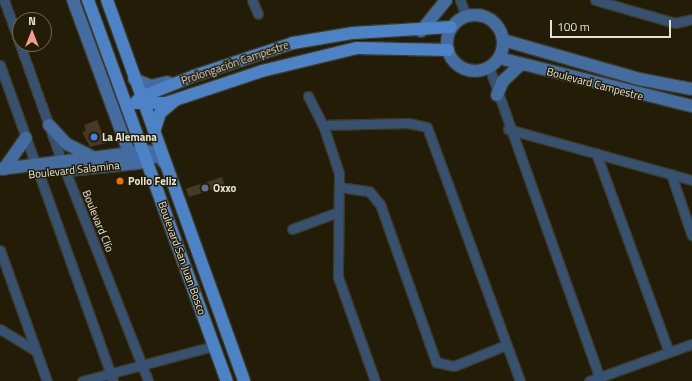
<!DOCTYPE html>
<meta charset="utf-8">
<style>
body{margin:0}
#map{position:relative;width:692px;height:381px;overflow:hidden;background:#231d08;font-family:"Titillium Web",sans-serif}
div>[style]{position:absolute}
[style*='--x']{left:calc(var(--x)*1px);top:calc(var(--y)*1px);width:calc(var(--w)*1px);rotate:calc(var(--a)*1deg)}
.building>*{inset:0;background:#483927;transform-origin:0 0}
.roads{filter:drop-shadow(1px 0 #3e3925) drop-shadow(-1px 0 #3e3925) drop-shadow(0 1px #3e3925) drop-shadow(0 -1px #3e3925)}
.street>*{height:9px;margin:-4.5px;padding:0 4.5px;transform-origin:4.5px;border-radius:4.5px;background:#375171}
.secondary>*{height:12px;margin:-6px;padding:0 6px;transform-origin:6px;border-radius:6px;background:#436da1}
.secondary>.ring{margin:-6px;padding:0;box-sizing:content-box;background:none;border:12px solid #436da1;border-radius:50%}
.primary>*{height:12px;margin:-6px;padding:0 6px;transform-origin:6px;border-radius:6px;background:#4c83c6}
.dots>*{width:11px;height:11px;translate:-50% -50%;box-sizing:border-box;border:2px solid #231d08;border-radius:50%}
span{translate:-50% -50%;white-space:nowrap;text-align:center;line-height:1.15;-webkit-text-stroke:3px #231d08;paint-order:stroke}
.street-label{font-size:11px;color:#e5e2d5}
.poi-label{font-size:11px;color:#e5e2d5;font-weight:700}
.left{translate:0 -50%;text-align:left}
.north{position:absolute;left:12px;top:12px;width:40px;height:40px;box-sizing:border-box;background:#231d08;border:1px solid #716c5a;border-radius:50%;rotate:0deg;font-size:11px;font-weight:700;line-height:16px;text-align:center;color:#e5e2d5}
.north::after{content:'';display:block;margin:auto;width:14px;height:18px;background:#f49d8c;clip-path:polygon(50% 0,100% 100%,50% 72%,0 100%)}
.scale{position:absolute;left:550px;top:20px;width:121px;height:18px;box-sizing:border-box;border:2px solid #e5e2d5;border-top:0;padding-left:5px;font-size:12px;line-height:14px;white-space:nowrap;color:#e5e2d5;-webkit-text-stroke:3px #231d08;paint-order:stroke}
</style>
<div id="map">
<div class="building">
<i style="clip-path:polygon(97px 120px,106px 143px,90px 147px,82px 132px,86px 131px,84px 125px)"></i>
<i style="left:222px;top:177px;width:9px;height:38px;rotate:72deg"></i>
</div>
<div class="roads">
<div class="street">
<i style="--x:4;--y:0;--w:181;--a:70.3"></i>
<i style="--x:65;--y:170;--w:227;--a:68.5"></i>
<i style="--x:252;--y:0;--w:15;--a:67"></i>
<i style="--x:460;--y:0;--w:17;--a:69"></i>
<i style="--x:595;--y:0;--w:83;--a:16"></i>
<i style="--x:675;--y:23;--w:17;--a:-13"></i>
<i style="--x:0;--y:65;--w:336;--a:70.3"></i>
<i style="--x:489;--y:67;--w:333;--a:70.4"></i>
<i style="--x:308;--y:96;--w:33;--a:63"></i>
<i style="--x:323;--y:125;--w:51;--a:71.6"></i>
<i style="--x:339;--y:173;--w:104;--a:90.6"></i>
<i style="--x:338;--y:277;--w:110;--a:70.4"></i>
<i style="--x:323;--y:125;--w:85;--a:-1.3"></i>
<i style="--x:408;--y:123;--w:19;--a:12"></i>
<i style="--x:427;--y:127;--w:270;--a:69.9"></i>
<i style="--x:508;--y:129;--w:191;--a:15.5"></i>
<i style="--x:596;--y:153;--w:212;--a:69.9"></i>
<i style="--x:671;--y:174;--w:65;--a:71.3"></i>
<i style="--x:339;--y:187;--w:30;--a:8"></i>
<i style="--x:369;--y:191;--w:17;--a:50"></i>
<i style="--x:380;--y:204;--w:168;--a:70.5"></i>
<i style="--x:436;--y:362;--w:18;--a:13"></i>
<i style="--x:454;--y:366;--w:56;--a:-22"></i>
<i style="--x:292;--y:229;--w:49;--a:-20.3"></i>
<i style="--x:0;--y:250;--w:139;--a:70.3"></i>
<i style="--x:0;--y:329;--w:42;--a:31.4"></i>
<i style="--x:82;--y:381;--w:137;--a:-14.9"></i>
<i style="--x:589;--y:381;--w:109;--a:-19.8"></i>
</div>
<div class="secondary">
<i style="--x:73;--y:0;--w:165;--a:69.8"></i>
<i class="ring" style="left:447px;top:15px;width:44px;height:44px"></i>
<i style="--x:421;--y:31;--w:40;--a:-51"></i>
<i style="--x:503;--y:40;--w:141;--a:16"></i>
<i style="--x:639;--y:79;--w:54;--a:10.7"></i>
<i style="--x:499;--y:58;--w:199;--a:14"></i>
<i style="--x:134;--y:79;--w:18;--a:22"></i>
<i style="--x:151;--y:86;--w:17;--a:-13"></i>
<i style="--x:497;--y:95;--w:15;--a:-67"></i>
<i style="--x:503;--y:81;--w:25;--a:-43"></i>
<i style="--x:49;--y:125;--w:26;--a:47"></i>
<i style="--x:67;--y:144;--w:29;--a:27"></i>
<i style="--x:0;--y:169;--w:147;--a:-7"></i>
<i style="--x:146;--y:151;--w:10;--a:11"></i>
<i style="--x:156;--y:153;--w:16;--a:50"></i>
<i style="--x:4;--y:169;--w:38;--a:-55"></i>
<i style="--x:69;--y:170;--w:70;--a:-5.7"></i>
<i style="--x:139;--y:163;--w:16;--a:-22"></i>
</div>
<div class="primary">
<i style="--x:88;--y:0;--w:406;--a:70"></i>
<i style="--x:107;--y:0;--w:405;--a:70.2"></i>
<i style="--x:135;--y:103;--w:8;--a:-45"></i>
<i style="--x:141;--y:97;--w:57;--a:-21.6"></i>
<i style="--x:194;--y:76;--w:104;--a:-18.4"></i>
<i style="--x:293;--y:43;--w:61;--a:-9.5"></i>
<i style="--x:353;--y:33;--w:98;--a:-3.5"></i>
<i style="--x:137;--y:103;--w:29;--a:0"></i>
<i style="--x:166;--y:103;--w:101;--a:-18.4"></i>
<i style="--x:262;--y:71;--w:98;--a:-13.6"></i>
<i style="--x:357;--y:48;--w:91;--a:1.3"></i>
<i style="--x:154;--y:132;--w:20;--a:-72"></i>
<i style="--x:160;--y:113;--w:17;--a:-40"></i>
</div>
</div>
<div class="dots">
<i style="left:94px;top:137px;background:#3f7fe0"></i>
<i style="left:120px;top:181px;background:#e8710a"></i>
<i style="left:205px;top:188px;background:#5c6f8a"></i>
</div>
<div class="street-label">
<span style="left:235px;top:63px;rotate:-19deg">Prolongación Campestre</span>
<span style="left:595px;top:84px;rotate:15deg">Boulevard Campestre</span>
<span style="left:74px;top:170px;rotate:-6deg">Boulevard Salamina</span>
<span style="left:98px;top:221px;rotate:68deg">Boulevard Clío</span>
<span style="left:182px;top:258px;rotate:70deg">Boulevard San Juan Bosco</span>
</div>
<div class="poi-label">
<span class="left" style="left:102px;top:137px">La Alemana</span>
<span class="left" style="left:128px;top:181px">Pollo Feliz</span>
<span class="left" style="left:213px;top:188px">Oxxo</span>
</div>
<div class="north">N</div>
<div class="scale">100 m</div>
</div>
